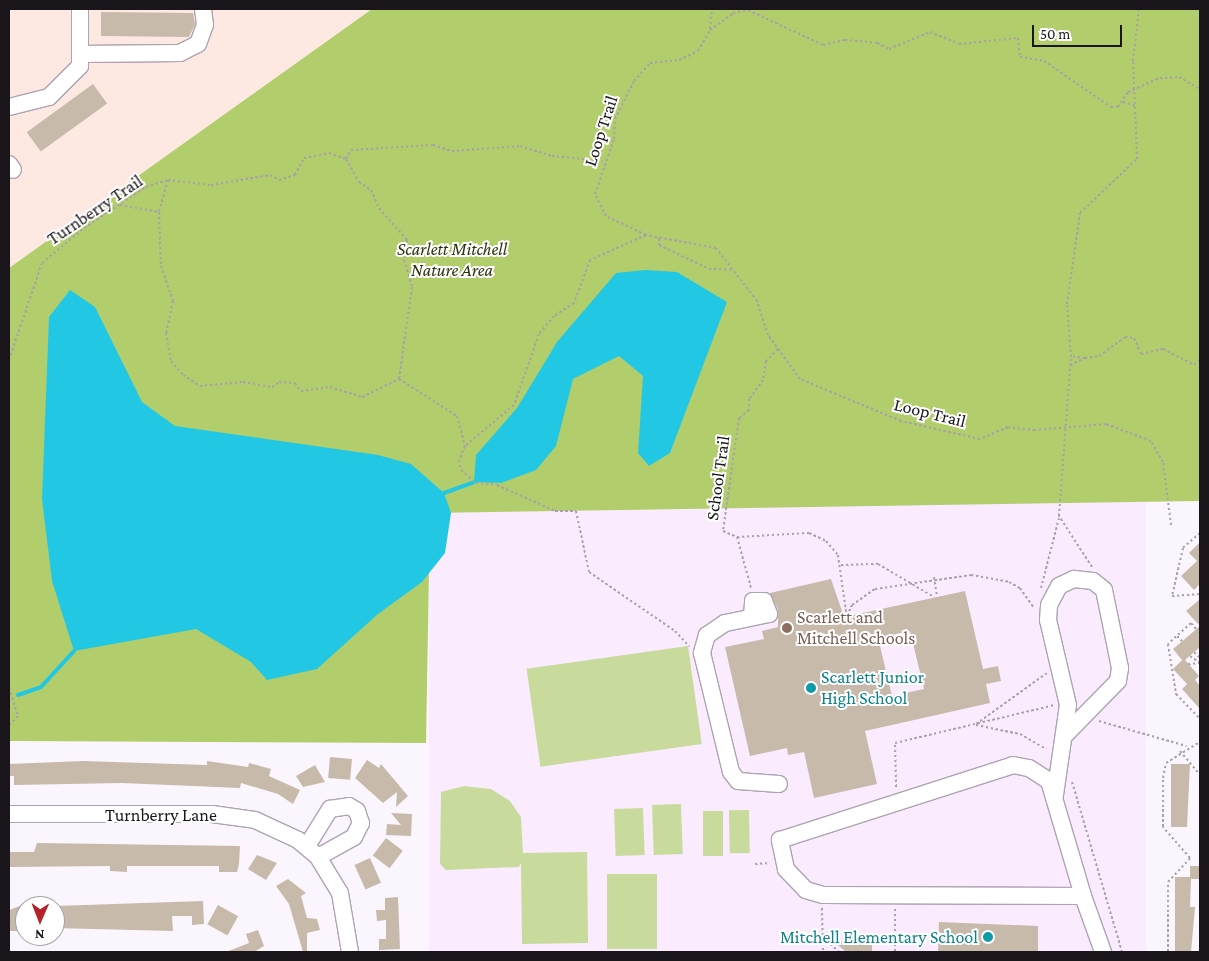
<!DOCTYPE html>
<style>
body{margin:0}
#map{position:relative;width:1209px;height:961px;overflow:hidden;background:#fbf6fd;font-family:"Crimson Pro",serif}
div>[style]{position:absolute}
[style*='--x']{left:calc(var(--x)*1px);top:calc(var(--y)*1px);width:calc(var(--w)*1px);rotate:calc(var(--a)*1deg)}
.built>*{inset:0;background:#faecfe;transform-origin:0 0}
.industrial>*{inset:0;background:#fde9e2}
.green>*{inset:0;background:#c8db9d;transform-origin:0 0}
.forest>*{inset:0;background:#b2cd6b}
.water>*{inset:0;background:#22c8e3}
.stream>*{height:4px;margin:-2px;padding:0 2px;transform-origin:2px;border-radius:2px;background:#22c8e3}
.building>*{inset:0;background:#c7baaa;transform-origin:0 0}
.path>*{height:2px;margin-top:-1px;transform-origin:0;background:repeating-linear-gradient(90deg,#a7a2a9 0 2.5px,transparent 0 5px)}
.roads{filter:drop-shadow(1px 0 #aea3b2) drop-shadow(-1px 0 #aea3b2) drop-shadow(0 1px #aea3b2) drop-shadow(0 -1px #aea3b2)}
.minor>*{height:16px;margin:-8px;padding:0 8px;transform-origin:8px;border-radius:8px;background:#fff}
.dots>*{width:14px;height:14px;translate:-50% -50%;box-sizing:border-box;border:2px solid #fff;border-radius:50%}
span{translate:-50% -50%;white-space:nowrap;text-align:center;line-height:1.15;-webkit-text-stroke:4px #fff;paint-order:stroke}
.street-label{font-size:18px;color:#19151b}
.park-label{font-size:18px;color:#2b350c;font-style:italic}
.education-label{font-size:18px;color:#785e54}
.left{translate:0 -50%;text-align:left}
.culture-label{font-size:18px;color:#0d838f}
.right{translate:-100% -50%;text-align:right}
.frame{position:absolute;inset:0;border:10px solid #19151b;pointer-events:none}
.north{position:absolute;left:15px;top:896px;width:50px;height:50px;box-sizing:border-box;background:#fff;border:1px solid #a3a1a4;border-radius:50%;rotate:181deg;font-size:14px;font-weight:700;line-height:20px;text-align:center;color:#19151b}
.north::after{content:'';display:block;margin:auto;width:18px;height:22px;background:#b42329;clip-path:polygon(50% 0,100% 100%,50% 72%,0 100%)}
.scale{position:absolute;left:1032px;top:25px;width:90px;height:22px;box-sizing:border-box;border:2px solid #19151b;border-top:0;padding-left:6px;font-size:15px;line-height:18px;white-space:nowrap;color:#19151b;-webkit-text-stroke:4px #fff;paint-order:stroke}
</style>
<div id="map">
<div class="built">
<i style="left:1146px;top:502px;width:450px;height:717px;rotate:90deg"></i>
</div>
<div class="industrial">
<i style="clip-path:polygon(9px 9px,372px 9px,9px 268px)"></i>
</div>
<div class="green">
<i style="left:688px;top:646px;width:99px;height:163px;rotate:82deg"></i>
<i style="clip-path:polygon(464px 786px,491px 789px,510px 801px,521px 817px,523px 853px,587px 852px,588px 943px,522px 944px,521px 863px,519px 867px,446px 870px,440px 864px,441px 792px)"></i>
<i style="left:681px;top:804px;width:50px;height:29px;rotate:88deg"></i>
<i style="left:643px;top:808px;width:47px;height:29px;rotate:88deg"></i>
<i style="left:749px;top:810px;width:43px;height:20px;rotate:89deg"></i>
<i style="left:703px;top:811px;width:20px;height:45px"></i>
<i style="left:607px;top:874px;width:50px;height:75px"></i>
</div>
<div class="forest">
<i style="clip-path:polygon(372px 9px,1200px 9px,1200px 501px,430px 513px,426px 743px,9px 741px,9px 268px)"></i>
</div>
<div class="water">
<i style="clip-path:polygon(645px 270px,677px 272px,727px 302px,670px 453px,649px 466px,638px 453px,643px 376px,619px 356px,573px 379px,556px 446px,536px 470px,501px 483px,474px 482px,476px 455px,517px 408px,557px 342px,616px 273px)"></i>
<i style="clip-path:polygon(70px 290px,95px 307px,142px 402px,175px 426px,378px 455px,411px 464px,444px 493px,451px 513px,445px 553px,422px 582px,378px 614px,317px 669px,267px 680px,251px 662px,196px 629px,74px 651px,52px 581px,42px 499px,49px 317px)"></i>
</div>
<div class="stream">
<i style="--x:444;--y:493;--w:32;--a:-20"></i>
<i style="--x:18;--y:695;--w:24;--a:-19"></i>
<i style="--x:41;--y:687;--w:49;--a:-47.5"></i>
</div>
<div class="building">
<i style="clip-path:polygon(101px 12px,193px 13px,195px 24px,189px 37px,101px 36px)"></i>
<i style="left:93px;top:84px;width:24px;height:82px;rotate:54deg"></i>
<i style="clip-path:polygon(1200px 542px,1200px 584px,1194px 590px,1181px 576px,1197px 561px,1189px 553px)"></i>
<i style="clip-path:polygon(evenodd,831px 579px,844px 617px,965px 591px,983px 669px,998px 666px,1001px 681px,986px 684px,990px 703px,865px 731px,877px 784px,814px 798px,804px 752px,788px 755px,787px 748px,750px 756px,725px 647px,764px 639px,762px 631px,778px 627px,778px 610px,770px 593px,831px 579px,910px 631px,924px 689px,892px 696px,878px 638px,910px 631px)"></i>
<i style="clip-path:polygon(1200px 599px,1200px 647px,1185px 660px,1199px 676px,1195px 680px,1200px 686px,1200px 709px,1182px 689px,1187px 684px,1173px 669px,1182px 660px,1173px 649px,1200px 626px,1186px 611px)"></i>
<i style="left:330px;top:757px;width:22px;height:21px;rotate:5deg"></i>
<i style="clip-path:polygon(367px 760px,379px 768px,381px 764px,408px 796px,396px 807px,397px 792px,383px 803px,355px 778px)"></i>
<i style="clip-path:polygon(83px 761px,207px 765px,207px 761px,248px 767px,249px 763px,271px 769px,269px 776px,300px 790px,293px 804px,278px 794px,241px 783px,240px 788px,122px 783px,14px 785px,14px 776px,9px 776px,9px 764px)"></i>
<i style="clip-path:polygon(1171px 764px,1190px 764px,1187px 827px,1171px 827px)"></i>
<i style="clip-path:polygon(315px 765px,325px 782px,303px 787px,296px 776px)"></i>
<i style="clip-path:polygon(391px 813px,412px 814px,411px 836px,386px 835px,387px 824px,401px 825px)"></i>
<i style="left:386px;top:838px;width:21px;height:22px;rotate:37deg"></i>
<i style="clip-path:polygon(37px 843px,240px 846px,239px 864px,237px 872px,219px 872px,219px 866px,127px 866px,127px 872px,110px 871px,110px 866px,9px 867px,9px 852px,34px 852px)"></i>
<i style="clip-path:polygon(257px 855px,277px 863px,266px 880px,248px 869px)"></i>
<i style="left:370px;top:858px;width:27px;height:17px;rotate:66deg"></i>
<i style="clip-path:polygon(1190px 866px,1200px 866px,1200px 879px,1191px 879px,1190px 907px,1195px 907px,1191px 952px,1175px 952px,1175px 877px,1190px 877px)"></i>
<i style="clip-path:polygon(288px 879px,306px 893px,301px 896px,307px 918px,317px 919px,320px 930px,307px 933px,307px 952px,303px 952px,289px 904px,276px 886px)"></i>
<i style="clip-path:polygon(398px 897px,400px 949px,379px 950px,379px 939px,386px 939px,386px 920px,377px 921px,376px 910px,385px 910px,385px 898px)"></i>
<i style="clip-path:polygon(203px 901px,204px 924px,192px 925px,192px 916px,172px 916px,173px 931px,55px 928px,55px 906px)"></i>
<i style="clip-path:polygon(25px 904px,25px 931px,9px 931px,9px 910px)"></i>
<i style="left:218px;top:905px;width:23px;height:22px;rotate:29deg"></i>
<i style="clip-path:polygon(939px 922px,1038px 926px,1038px 952px,938px 952px)"></i>
<i style="clip-path:polygon(258px 930px,264px 946px,254px 952px,226px 952px,249px 943px,246px 934px)"></i>
<i style="clip-path:polygon(851px 931px,861px 941px,872px 941px,872px 952px,846px 952px,838px 945px)"></i>
</div>
<div class="path">
<i style="--x:710;--y:29;--w:20;--a:-84"></i>
<i style="--x:1123;--y:102;--w:14;--a:17"></i>
<i style="--x:346;--y:159;--w:26;--a:61"></i>
<i style="--x:359;--y:182;--w:14;--a:34"></i>
<i style="--x:371;--y:190;--w:20;--a:66"></i>
<i style="--x:379;--y:208;--w:43;--a:48.8"></i>
<i style="--x:407;--y:240;--w:20;--a:99"></i>
<i style="--x:404;--y:260;--w:28;--a:73"></i>
<i style="--x:412;--y:287;--w:93;--a:98"></i>
<i style="--x:399;--y:379;--w:69;--a:32.5"></i>
<i style="--x:457;--y:416;--w:31;--a:75"></i>
<i style="--x:168;--y:180;--w:33;--a:106"></i>
<i style="--x:159;--y:212;--w:54;--a:87.9"></i>
<i style="--x:161;--y:266;--w:37;--a:71"></i>
<i style="--x:173;--y:301;--w:33;--a:102"></i>
<i style="--x:166;--y:333;--w:28;--a:80"></i>
<i style="--x:171;--y:361;--w:18;--a:49"></i>
<i style="--x:183;--y:375;--w:20;--a:33"></i>
<i style="--x:200;--y:386;--w:43;--a:-5.3"></i>
<i style="--x:243;--y:382;--w:29;--a:10"></i>
<i style="--x:272;--y:387;--w:9;--a:-36"></i>
<i style="--x:279;--y:382;--w:16;--a:4"></i>
<i style="--x:295;--y:383;--w:10;--a:53"></i>
<i style="--x:301;--y:391;--w:29;--a:-8"></i>
<i style="--x:330;--y:387;--w:34;--a:17"></i>
<i style="--x:362;--y:397;--w:41;--a:-25.9"></i>
<i style="--x:120;--y:205;--w:40;--a:10"></i>
<i style="--x:646;--y:235;--w:61;--a:155.9"></i>
<i style="--x:590;--y:260;--w:46;--a:110.4"></i>
<i style="--x:574;--y:303;--w:24;--a:147"></i>
<i style="--x:554;--y:316;--w:23;--a:130"></i>
<i style="--x:539;--y:334;--w:75;--a:109.4"></i>
<i style="--x:514;--y:405;--w:64;--a:140.1"></i>
<i style="--x:465;--y:446;--w:15;--a:113"></i>
<i style="--x:459;--y:460;--w:10;--a:79"></i>
<i style="--x:461;--y:470;--w:20;--a:41"></i>
<i style="--x:476;--y:483;--w:21;--a:5"></i>
<i style="--x:497;--y:485;--w:64;--a:24.1"></i>
<i style="--x:555;--y:511;--w:21;--a:0"></i>
<i style="--x:576;--y:511;--w:62;--a:78"></i>
<i style="--x:589;--y:572;--w:104;--a:34.5"></i>
<i style="--x:675;--y:631;--w:21;--a:47"></i>
<i style="--x:659;--y:238;--w:7;--a:90"></i>
<i style="--x:659;--y:245;--w:55;--a:25.6"></i>
<i style="--x:709;--y:269;--w:24;--a:2"></i>
<i style="--x:778;--y:349;--w:17;--a:135"></i>
<i style="--x:766;--y:361;--w:19;--a:99"></i>
<i style="--x:763;--y:380;--w:24;--a:126"></i>
<i style="--x:749;--y:399;--w:11;--a:90"></i>
<i style="--x:749;--y:410;--w:13;--a:141"></i>
<i style="--x:739;--y:418;--w:114;--a:98.1"></i>
<i style="--x:723;--y:531;--w:15;--a:23"></i>
<i style="--x:737;--y:537;--w:72;--a:-3.2"></i>
<i style="--x:809;--y:533;--w:19;--a:25"></i>
<i style="--x:826;--y:541;--w:18;--a:49"></i>
<i style="--x:838;--y:555;--w:58;--a:82"></i>
<i style="--x:1085;--y:358;--w:14;--a:-8"></i>
<i style="--x:1099;--y:356;--w:32;--a:-36"></i>
<i style="--x:1125;--y:337;--w:9;--a:6"></i>
<i style="--x:1134;--y:338;--w:17;--a:66"></i>
<i style="--x:1141;--y:354;--w:23;--a:-13"></i>
<i style="--x:1163;--y:349;--w:35;--a:27"></i>
<i style="--x:1194;--y:365;--w:8;--a:-40"></i>
<i style="--x:9;--y:360;--w:102;--a:-71.2"></i>
<i style="--x:42;--y:263;--w:55;--a:-39.8"></i>
<i style="--x:84;--y:228;--w:74;--a:-33.5"></i>
<i style="--x:146;--y:187;--w:23;--a:-18"></i>
<i style="--x:168;--y:180;--w:43;--a:6.6"></i>
<i style="--x:211;--y:185;--w:60;--a:-9.6"></i>
<i style="--x:270;--y:175;--w:10;--a:29"></i>
<i style="--x:279;--y:180;--w:17;--a:-17"></i>
<i style="--x:295;--y:175;--w:19;--a:-62"></i>
<i style="--x:304;--y:158;--w:25;--a:-11"></i>
<i style="--x:329;--y:153;--w:18;--a:19"></i>
<i style="--x:346;--y:159;--w:10;--a:-61"></i>
<i style="--x:351;--y:150;--w:82;--a:-3.5"></i>
<i style="--x:433;--y:145;--w:20;--a:18"></i>
<i style="--x:452;--y:151;--w:68;--a:-4.2"></i>
<i style="--x:520;--y:146;--w:34;--a:17"></i>
<i style="--x:552;--y:156;--w:51;--a:5.6"></i>
<i style="--x:1070;--y:365;--w:17;--a:-25"></i>
<i style="--x:1085;--y:358;--w:15;--a:-172"></i>
<i style="--x:1171;--y:525;--w:64;--a:-97.2"></i>
<i style="--x:1163;--y:462;--w:24;--a:-120"></i>
<i style="--x:1151;--y:441;--w:48;--a:-159.3"></i>
<i style="--x:1106;--y:424;--w:71;--a:175.2"></i>
<i style="--x:1035;--y:430;--w:27;--a:-174"></i>
<i style="--x:1008;--y:427;--w:30;--a:157"></i>
<i style="--x:980;--y:439;--w:81;--a:-167.2"></i>
<i style="--x:901;--y:421;--w:109;--a:-157.4"></i>
<i style="--x:800;--y:379;--w:54;--a:-126"></i>
<i style="--x:768;--y:335;--w:36;--a:-108"></i>
<i style="--x:757;--y:301;--w:67;--a:-127.7"></i>
<i style="--x:716;--y:248;--w:71;--a:-169.5"></i>
<i style="--x:646;--y:235;--w:44;--a:-154.6"></i>
<i style="--x:606;--y:216;--w:25;--a:-117"></i>
<i style="--x:595;--y:194;--w:58;--a:-70.9"></i>
<i style="--x:614;--y:139;--w:20;--a:-87"></i>
<i style="--x:615;--y:119;--w:42;--a:-63.4"></i>
<i style="--x:634;--y:81;--w:24;--a:-48"></i>
<i style="--x:650;--y:63;--w:29;--a:-6"></i>
<i style="--x:679;--y:60;--w:21;--a:-25"></i>
<i style="--x:698;--y:51;--w:24;--a:-60"></i>
<i style="--x:710;--y:30;--w:29;--a:-36"></i>
<i style="--x:733;--y:13;--w:15;--a:-11"></i>
<i style="--x:748;--y:10;--w:83;--a:25"></i>
<i style="--x:823;--y:45;--w:23;--a:-13"></i>
<i style="--x:845;--y:40;--w:32;--a:5"></i>
<i style="--x:877;--y:43;--w:13;--a:27"></i>
<i style="--x:889;--y:49;--w:44;--a:-22.5"></i>
<i style="--x:930;--y:32;--w:31;--a:22"></i>
<i style="--x:959;--y:44;--w:59;--a:-5.8"></i>
<i style="--x:1018;--y:38;--w:19;--a:84"></i>
<i style="--x:1020;--y:57;--w:24;--a:9"></i>
<i style="--x:1044;--y:61;--w:81;--a:34.5"></i>
<i style="--x:1111;--y:107;--w:7;--a:0"></i>
<i style="--x:1118;--y:107;--w:18;--a:-56"></i>
<i style="--x:1128;--y:92;--w:35;--a:-24"></i>
<i style="--x:1160;--y:78;--w:19;--a:-3"></i>
<i style="--x:1179;--y:77;--w:24;--a:30"></i>
<i style="--x:1200;--y:533;--w:23;--a:139"></i>
<i style="--x:1183;--y:548;--w:49;--a:102.9"></i>
<i style="--x:1172;--y:596;--w:28;--a:-4"></i>
<i style="--x:737;--y:537;--w:53;--a:74.6"></i>
<i style="--x:841;--y:565;--w:37;--a:-2"></i>
<i style="--x:878;--y:564;--w:65;--a:30.5"></i>
<i style="--x:1092;--y:567;--w:61;--a:-122.9"></i>
<i style="--x:1059;--y:516;--w:159;--a:-85.7"></i>
<i style="--x:1071;--y:357;--w:53;--a:-94.3"></i>
<i style="--x:1067;--y:304;--w:92;--a:-81.9"></i>
<i style="--x:1080;--y:213;--w:79;--a:-43.5"></i>
<i style="--x:1137;--y:159;--w:98;--a:-92.3"></i>
<i style="--x:1133;--y:61;--w:52;--a:-83.4"></i>
<i style="--x:934;--y:577;--w:19;--a:81"></i>
<i style="--x:1041;--y:588;--w:72;--a:-75.6"></i>
<i style="--x:847;--y:616;--w:12;--a:-66"></i>
<i style="--x:852;--y:605;--w:28;--a:-35"></i>
<i style="--x:875;--y:589;--w:97;--a:-8.3"></i>
<i style="--x:971;--y:575;--w:39;--a:10"></i>
<i style="--x:1009;--y:582;--w:13;--a:29"></i>
<i style="--x:1020;--y:588;--w:24;--a:55"></i>
<i style="--x:1196;--y:629;--w:8;--a:-130"></i>
<i style="--x:1191;--y:623;--w:31;--a:138"></i>
<i style="--x:1168;--y:644;--w:51;--a:80.9"></i>
<i style="--x:1176;--y:694;--w:35;--a:46"></i>
<i style="--x:1177;--y:636;--w:7;--a:45"></i>
<i style="--x:1194;--y:652;--w:8;--a:45"></i>
<i style="--x:1190;--y:656;--w:12;--a:35"></i>
<i style="--x:1188;--y:664;--w:12;--a:-5"></i>
<i style="--x:9;--y:688;--w:29;--a:72"></i>
<i style="--x:18;--y:716;--w:13;--a:135"></i>
<i style="--x:1099;--y:721;--w:91;--a:15.9"></i>
<i style="--x:976;--y:724;--w:87;--a:-35.7"></i>
<i style="--x:976;--y:725;--w:45;--a:11.6"></i>
<i style="--x:1020;--y:734;--w:30;--a:30"></i>
<i style="--x:1180;--y:751;--w:31;--a:50"></i>
<i style="--x:1072;--y:782;--w:177;--a:73.6"></i>
<i style="--x:896;--y:787;--w:44;--a:-91.3"></i>
<i style="--x:895;--y:743;--w:163;--a:-13.4"></i>
<i style="--x:755;--y:864;--w:15;--a:-4"></i>
<i style="--x:822;--y:908;--w:44;--a:88.7"></i>
<i style="--x:895;--y:909;--w:43;--a:90"></i>
<i style="--x:823;--y:937;--w:22;--a:43"></i>
<i style="--x:1168;--y:952;--w:70;--a:-90"></i>
<i style="--x:1168;--y:882;--w:33;--a:-47"></i>
<i style="--x:1190;--y:858;--w:41;--a:-131.1"></i>
<i style="--x:1163;--y:827;--w:49;--a:-90"></i>
<i style="--x:1163;--y:778;--w:15;--a:-79"></i>
<i style="--x:1166;--y:763;--w:40;--a:-32"></i>
</div>
<div class="roads">
<div class="minor">
<i style="--x:80;--y:54;--w:100;--a:-0.6"></i>
<i style="--x:180;--y:53;--w:20;--a:-27"></i>
<i style="--x:198;--y:44;--w:20;--a:-70"></i>
<i style="--x:205;--y:25;--w:16;--a:-97"></i>
<i style="--x:9;--y:107;--w:41;--a:-14"></i>
<i style="--x:49;--y:97;--w:44;--a:-45"></i>
<i style="--x:80;--y:66;--w:57;--a:-90"></i>
<i style="--x:9;--y:164;--w:7;--a:56"></i>
<i style="--x:752;--y:617;--w:16;--a:-86"></i>
<i style="--x:753;--y:601;--w:11;--a:0"></i>
<i style="--x:764;--y:601;--w:14;--a:69"></i>
<i style="--x:769;--y:614;--w:45;--a:168.4"></i>
<i style="--x:725;--y:623;--w:22;--a:146"></i>
<i style="--x:707;--y:635;--w:19;--a:106"></i>
<i style="--x:702;--y:653;--w:122;--a:76.3"></i>
<i style="--x:731;--y:772;--w:11;--a:52"></i>
<i style="--x:738;--y:781;--w:41;--a:4.2"></i>
<i style="--x:1013;--y:765;--w:16;--a:11"></i>
<i style="--x:1029;--y:768;--w:24;--a:33"></i>
<i style="--x:1049;--y:781;--w:120;--a:73.5"></i>
<i style="--x:1083;--y:896;--w:260;--a:-179.8"></i>
<i style="--x:823;--y:895;--w:18;--a:-164"></i>
<i style="--x:806;--y:890;--w:29;--a:-134"></i>
<i style="--x:786;--y:869;--w:30;--a:-102"></i>
<i style="--x:780;--y:840;--w:245;--a:-17.8"></i>
<i style="--x:1055;--y:795;--w:91;--a:-81.8"></i>
<i style="--x:1068;--y:705;--w:87;--a:-103.2"></i>
<i style="--x:1048;--y:620;--w:15;--a:-86"></i>
<i style="--x:1049;--y:605;--w:21;--a:-62"></i>
<i style="--x:1059;--y:586;--w:17;--a:-25"></i>
<i style="--x:1074;--y:579;--w:19;--a:6"></i>
<i style="--x:1093;--y:581;--w:14;--a:39"></i>
<i style="--x:1104;--y:590;--w:80;--a:78.4"></i>
<i style="--x:1120;--y:668;--w:13;--a:99"></i>
<i style="--x:1118;--y:681;--w:74;--a:134.5"></i>
<i style="--x:9;--y:814;--w:203;--a:0"></i>
<i style="--x:212;--y:814;--w:43;--a:7.9"></i>
<i style="--x:255;--y:820;--w:47;--a:24.9"></i>
<i style="--x:298;--y:840;--w:26;--a:40"></i>
<i style="--x:318;--y:857;--w:42;--a:58.6"></i>
<i style="--x:340;--y:893;--w:60;--a:80.4"></i>
<i style="--x:307;--y:846;--w:44;--a:-58.1"></i>
<i style="--x:330;--y:809;--w:19;--a:-9"></i>
<i style="--x:349;--y:806;--w:9;--a:32"></i>
<i style="--x:357;--y:811;--w:13;--a:72"></i>
<i style="--x:361;--y:823;--w:16;--a:117"></i>
<i style="--x:354;--y:837;--w:41;--a:150.9"></i>
<i style="--x:1083;--y:896;--w:59;--a:70.3"></i>
</div>
</div>
<div class="dots">
<i style="left:787px;top:628px;background:#8d6e63"></i>
<i style="left:811px;top:688px;background:#0f9aa8"></i>
<i style="left:988px;top:937px;background:#0f9aa8"></i>
</div>
<div class="street-label">
<span style="left:601px;top:131px;rotate:-72deg">Loop Trail</span>
<span style="left:95px;top:210px;rotate:-34deg">Turnberry Trail</span>
<span style="left:930px;top:413px;rotate:14deg">Loop Trail</span>
<span style="left:718px;top:478px;rotate:-82deg">School Trail</span>
<span style="left:161px;top:815px">Turnberry Lane</span>
</div>
<div class="park-label">
<span style="left:452px;top:260px">Scarlett Mitchell<br>Nature Area</span>
</div>
<div class="education-label">
<span class="left" style="left:797px;top:628px">Scarlett and<br>Mitchell Schools</span>
</div>
<div class="culture-label">
<span class="left" style="left:821px;top:688px">Scarlett Junior<br>High School</span>
<span class="right" style="left:978px;top:937px">Mitchell Elementary School</span>
</div>
<div class="frame"></div>
<div class="north">N</div>
<div class="scale">50 m</div>
</div>
